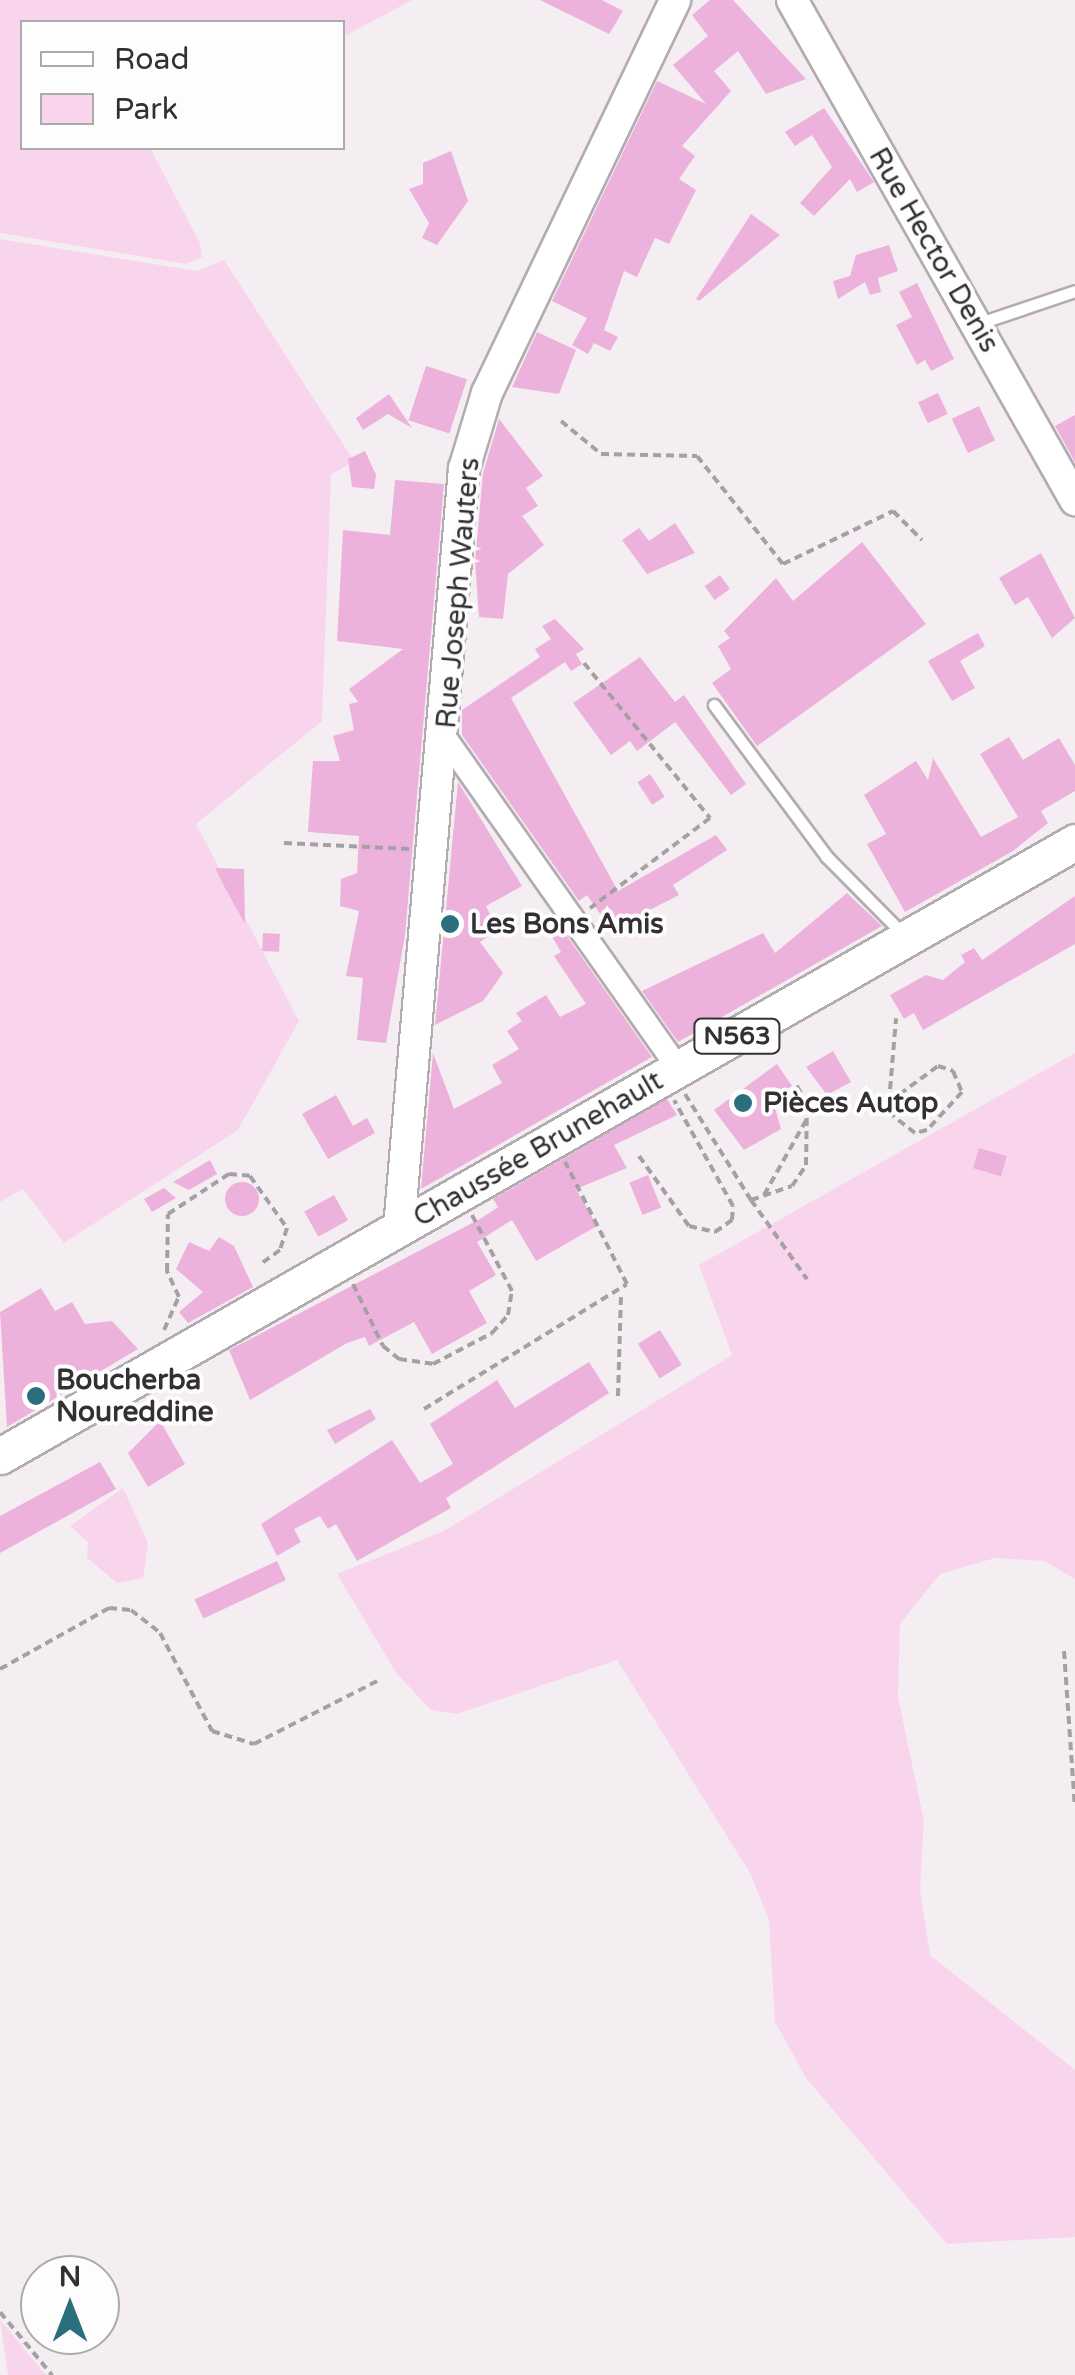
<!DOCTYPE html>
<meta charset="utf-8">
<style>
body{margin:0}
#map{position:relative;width:1075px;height:2375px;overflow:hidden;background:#f4eef2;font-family:"Varela Round",sans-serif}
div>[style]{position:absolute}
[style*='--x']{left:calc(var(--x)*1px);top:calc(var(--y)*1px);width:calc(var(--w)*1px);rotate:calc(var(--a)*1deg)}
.green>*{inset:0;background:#f9d5ed}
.building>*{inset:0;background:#edb2db;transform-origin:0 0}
.round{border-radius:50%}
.path>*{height:4px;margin-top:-2px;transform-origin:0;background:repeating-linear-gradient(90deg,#a4a0a3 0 8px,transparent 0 13px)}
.roads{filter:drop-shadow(2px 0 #b2acb0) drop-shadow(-2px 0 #b2acb0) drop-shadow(0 2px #b2acb0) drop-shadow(0 -2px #b2acb0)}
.lane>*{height:11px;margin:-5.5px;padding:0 5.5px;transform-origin:5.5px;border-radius:5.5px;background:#fff}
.street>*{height:22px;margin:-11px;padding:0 11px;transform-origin:11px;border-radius:11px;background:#fff}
.secondary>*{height:30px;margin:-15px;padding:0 15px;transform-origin:15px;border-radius:15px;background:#fff}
.primary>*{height:35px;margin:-17.5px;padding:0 17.5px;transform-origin:17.5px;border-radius:17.5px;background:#fff}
.dots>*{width:28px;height:28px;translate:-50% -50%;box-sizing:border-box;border:5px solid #fefdfe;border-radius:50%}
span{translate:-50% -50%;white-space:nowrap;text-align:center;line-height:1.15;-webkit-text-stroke:8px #fefdfe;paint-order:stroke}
.shield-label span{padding:2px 8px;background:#fefdfe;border:2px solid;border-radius:8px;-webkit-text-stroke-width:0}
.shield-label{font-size:25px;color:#323032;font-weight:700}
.street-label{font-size:28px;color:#323032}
.poi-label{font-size:28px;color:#323032;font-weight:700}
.left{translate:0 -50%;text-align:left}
.legend{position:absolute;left:20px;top:20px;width:325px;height:130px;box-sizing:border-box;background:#fefdfe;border:2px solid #acabac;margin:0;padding:12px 18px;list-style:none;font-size:30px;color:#323032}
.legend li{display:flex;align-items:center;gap:20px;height:50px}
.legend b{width:50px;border:2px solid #acabac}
.north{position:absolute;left:20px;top:2255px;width:100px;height:100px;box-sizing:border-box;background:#fefdfe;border:2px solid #acabac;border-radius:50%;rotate:0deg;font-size:28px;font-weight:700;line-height:40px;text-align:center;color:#323032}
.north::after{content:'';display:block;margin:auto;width:35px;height:45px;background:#2b6f7f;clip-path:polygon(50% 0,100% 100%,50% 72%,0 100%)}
</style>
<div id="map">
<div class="green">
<i style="clip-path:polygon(0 0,412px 0,343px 37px,342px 22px,22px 22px,22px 148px,150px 148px,200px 243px,202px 257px,186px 264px,0 233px)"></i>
<i style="clip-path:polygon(0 239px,197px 271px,224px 260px,354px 461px,331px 475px,322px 721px,196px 824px,299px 1021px,238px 1130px,64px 1243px,23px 1189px,0 1202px)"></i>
<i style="clip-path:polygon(1075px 1053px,1075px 1579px,1045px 1561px,995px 1558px,940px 1574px,900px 1624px,898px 1697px,924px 1821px,920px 1890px,930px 1955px,1075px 2070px,1075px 2237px,947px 2244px,806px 2078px,775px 2022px,769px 1920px,750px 1873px,617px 1660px,457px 1714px,431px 1710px,397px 1674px,337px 1574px,444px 1531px,732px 1355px,699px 1265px)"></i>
<i style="clip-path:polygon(123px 1488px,148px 1543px,143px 1578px,117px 1583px,87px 1558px,88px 1542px,70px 1526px)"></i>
<i style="clip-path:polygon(0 2320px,46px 2375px,8px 2375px)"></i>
</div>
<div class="building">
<i style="clip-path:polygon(540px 0,602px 0,623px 11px,609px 34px)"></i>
<i style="clip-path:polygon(710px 0,733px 0,806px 79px,766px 94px,738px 51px,714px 71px,731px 91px,682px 146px,695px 156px,679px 179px,696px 190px,669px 244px,655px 238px,637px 277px,624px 271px,604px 330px,618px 337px,610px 351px,594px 343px,588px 354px,572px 345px,587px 318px,552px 301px,657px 81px,706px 104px,673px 65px,708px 36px,692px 15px)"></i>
<i style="clip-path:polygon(824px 108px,874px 182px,857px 192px,850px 179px,814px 216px,800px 203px,832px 167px,812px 135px,795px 146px,785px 132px)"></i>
<i style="clip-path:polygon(451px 151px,468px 201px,437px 245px,422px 238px,429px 223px,409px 189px,423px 184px,423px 163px)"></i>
<i style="clip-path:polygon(751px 214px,780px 235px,699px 301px,696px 299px)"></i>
<i style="clip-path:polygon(889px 245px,898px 271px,878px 278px,881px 292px,870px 295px,865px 282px,838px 299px,833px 281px,850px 276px,856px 255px)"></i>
<i style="clip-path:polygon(917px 283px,954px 359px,931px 371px,925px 360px,917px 365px,896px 325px,912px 317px,899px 292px)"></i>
<i style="clip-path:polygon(537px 332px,576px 350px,559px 394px,512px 387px)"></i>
<i style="left:426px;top:366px;width:43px;height:57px;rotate:18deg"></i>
<i style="left:938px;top:393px;width:23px;height:22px;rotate:65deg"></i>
<i style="clip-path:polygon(389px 394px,412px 428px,388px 414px,363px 430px,356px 418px)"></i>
<i style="left:979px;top:406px;width:38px;height:30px;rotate:65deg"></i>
<i style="clip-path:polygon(1075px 415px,1075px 462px,1055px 426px)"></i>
<i style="clip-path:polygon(499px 419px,543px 476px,526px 488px,538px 506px,522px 516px,544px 545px,508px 574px,503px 619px,479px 617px,475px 562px,483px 473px)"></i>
<i style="clip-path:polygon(365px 451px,376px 475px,374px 489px,352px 487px,348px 459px)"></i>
<i style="clip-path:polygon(395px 480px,444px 484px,405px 935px,386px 1043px,357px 1040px,363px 978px,346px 976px,359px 911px,340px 906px,341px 879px,357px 873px,359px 836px,308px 832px,313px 761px,340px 761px,333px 736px,354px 730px,349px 704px,358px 702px,349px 689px,403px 649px,337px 641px,343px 530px,390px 535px)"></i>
<i style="clip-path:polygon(675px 523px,695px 553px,647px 574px,622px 540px,639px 528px,649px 541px)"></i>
<i style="clip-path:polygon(862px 542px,926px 624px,757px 746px,712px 683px,731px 669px,718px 646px,730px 638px,724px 631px,776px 578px,793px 601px)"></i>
<i style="clip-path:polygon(1041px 553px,1075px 618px,1052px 638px,1028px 597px,1015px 605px,999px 578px)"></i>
<i style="left:720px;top:575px;width:17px;height:19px;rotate:54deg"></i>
<i style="clip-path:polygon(555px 619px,584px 649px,576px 654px,582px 664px,571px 671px,565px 662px,511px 698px,618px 891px,716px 835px,727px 850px,673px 885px,679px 895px,611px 930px,587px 895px,579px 901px,462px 735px,462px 710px,540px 657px,535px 649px,551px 639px,542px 626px)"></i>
<i style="clip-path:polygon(978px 633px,985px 646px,960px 661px,975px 688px,952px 701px,928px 661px)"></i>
<i style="clip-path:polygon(640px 657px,675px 702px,684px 695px,746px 784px,731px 795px,675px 722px,637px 751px,630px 741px,611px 755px,573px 703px)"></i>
<i style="clip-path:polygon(1009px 737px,1023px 760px,1059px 738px,1075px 765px,1075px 791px,1041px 811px,1048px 823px,1013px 851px,905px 912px,867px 844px,886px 834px,864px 795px,916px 761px,928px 780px,933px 758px,981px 837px,1018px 817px,980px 754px)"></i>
<i style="left:650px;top:774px;width:27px;height:15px;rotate:57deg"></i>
<i style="clip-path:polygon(458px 782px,522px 886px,486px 906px,498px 930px,480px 942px,503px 973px,483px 1001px,435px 1025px)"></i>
<i style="clip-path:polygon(215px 868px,244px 869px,245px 924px,224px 886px)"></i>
<i style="clip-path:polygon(847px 893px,882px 926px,678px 1042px,642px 991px,763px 933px,775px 953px)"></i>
<i style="clip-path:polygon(1075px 896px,1075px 944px,923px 1030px,914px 1013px,904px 1019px,890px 995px,926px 975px,943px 980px,965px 962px,961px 955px,974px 948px,982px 960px)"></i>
<i style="clip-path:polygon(555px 919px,652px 1057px,421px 1189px,433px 1053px,454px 1109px,502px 1083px,492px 1065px,519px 1049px,507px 1031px,522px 1021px,516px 1013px,546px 995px,560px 1017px,586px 1004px,554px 956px,561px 952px,545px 925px)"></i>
<i style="left:263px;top:933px;width:17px;height:18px;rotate:3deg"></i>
<i style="clip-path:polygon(833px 1051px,851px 1082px,827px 1095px,806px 1067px)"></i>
<i style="clip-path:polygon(777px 1064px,792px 1086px,772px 1098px,781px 1129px,744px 1150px,714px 1110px)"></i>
<i style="clip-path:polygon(336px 1095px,353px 1126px,367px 1118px,375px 1133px,328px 1159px,302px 1114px)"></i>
<i style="clip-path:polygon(667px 1099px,677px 1115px,614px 1145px,627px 1168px,576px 1189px,597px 1226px,536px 1261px,512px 1220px,477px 1242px,496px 1275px,469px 1291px,487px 1323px,432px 1354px,414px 1322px,369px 1346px,365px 1337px,347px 1343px,250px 1400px,229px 1350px,480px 1219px,498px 1207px,493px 1199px)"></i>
<i style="left:979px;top:1148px;width:29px;height:21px;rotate:16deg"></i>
<i style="clip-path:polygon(210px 1160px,217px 1174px,189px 1190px,173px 1182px)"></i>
<i style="left:648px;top:1175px;width:35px;height:20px;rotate:68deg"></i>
<i class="round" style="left:225px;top:1182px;width:34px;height:34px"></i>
<i style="clip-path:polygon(164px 1188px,176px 1198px,152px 1212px,144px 1199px)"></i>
<i style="left:334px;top:1195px;width:29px;height:34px;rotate:61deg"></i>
<i style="clip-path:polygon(219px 1237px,234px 1246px,253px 1287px,188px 1323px,179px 1312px,203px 1292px,176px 1269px,189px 1242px,209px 1251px)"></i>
<i style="clip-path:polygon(41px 1288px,55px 1311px,72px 1302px,85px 1324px,112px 1321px,138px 1349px,7px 1427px,0 1312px)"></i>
<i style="left:660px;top:1330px;width:41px;height:26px;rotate:58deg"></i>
<i style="clip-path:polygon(589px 1362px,609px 1393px,446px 1498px,451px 1508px,357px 1561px,336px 1524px,328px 1529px,320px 1516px,294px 1529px,301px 1542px,277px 1556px,261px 1524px,392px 1440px,420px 1483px,453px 1464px,430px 1424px,497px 1380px,515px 1408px)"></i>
<i style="clip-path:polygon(370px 1409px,376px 1419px,335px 1444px,327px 1430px)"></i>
<i style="clip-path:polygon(160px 1421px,185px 1464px,148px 1487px,128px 1453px)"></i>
<i style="clip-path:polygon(100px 1462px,116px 1489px,0 1553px,0 1516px)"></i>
<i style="left:277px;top:1561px;width:21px;height:91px;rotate:65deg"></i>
</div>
<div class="path">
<i style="--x:561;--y:421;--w:52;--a:39.5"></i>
<i style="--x:601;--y:454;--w:96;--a:1.2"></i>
<i style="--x:697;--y:456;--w:138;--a:51.5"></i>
<i style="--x:783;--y:564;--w:122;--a:-25.7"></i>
<i style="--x:893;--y:511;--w:41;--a:45"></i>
<i style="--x:584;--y:663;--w:200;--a:50.9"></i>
<i style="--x:710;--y:818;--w:150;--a:143.1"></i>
<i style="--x:284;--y:843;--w:126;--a:2.7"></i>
<i style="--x:685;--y:1094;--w:125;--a:58.1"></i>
<i style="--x:751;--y:1200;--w:43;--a:-18.9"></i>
<i style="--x:792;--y:1186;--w:25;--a:-56"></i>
<i style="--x:806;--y:1165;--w:61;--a:-89.1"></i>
<i style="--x:807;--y:1104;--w:23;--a:-119"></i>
<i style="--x:889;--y:1102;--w:61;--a:-36.3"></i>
<i style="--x:938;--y:1066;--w:16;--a:18"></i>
<i style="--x:953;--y:1071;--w:23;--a:67"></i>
<i style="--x:962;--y:1092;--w:52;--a:132.6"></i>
<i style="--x:927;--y:1130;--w:12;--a:166"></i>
<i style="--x:915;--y:1133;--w:28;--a:-142"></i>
<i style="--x:893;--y:1116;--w:15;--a:-106"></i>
<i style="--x:889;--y:1102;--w:84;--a:-85.2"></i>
<i style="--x:639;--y:1156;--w:86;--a:54.5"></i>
<i style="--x:689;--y:1226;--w:27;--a:13"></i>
<i style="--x:715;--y:1232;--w:21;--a:-35"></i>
<i style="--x:732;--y:1220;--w:14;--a:-86"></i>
<i style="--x:733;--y:1206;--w:121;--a:-119.1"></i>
<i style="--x:764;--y:1195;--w:90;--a:-60.6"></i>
<i style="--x:751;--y:1200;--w:97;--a:54.7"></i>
<i style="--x:353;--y:1284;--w:69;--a:64.2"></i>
<i style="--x:383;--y:1346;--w:21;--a:39"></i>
<i style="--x:399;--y:1359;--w:34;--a:8"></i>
<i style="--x:433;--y:1364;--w:67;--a:-27.7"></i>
<i style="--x:492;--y:1333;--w:24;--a:-48"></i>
<i style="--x:508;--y:1315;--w:24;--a:-81"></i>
<i style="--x:512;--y:1291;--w:86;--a:-117.8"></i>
<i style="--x:164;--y:1330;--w:36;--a:-66"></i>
<i style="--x:179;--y:1297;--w:29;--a:-115"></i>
<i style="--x:167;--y:1271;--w:57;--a:-89"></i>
<i style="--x:168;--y:1214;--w:73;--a:-33.3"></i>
<i style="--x:229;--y:1174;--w:21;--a:5"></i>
<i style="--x:250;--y:1176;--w:64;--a:54.6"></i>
<i style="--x:287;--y:1228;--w:23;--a:108"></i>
<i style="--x:280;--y:1250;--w:22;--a:144"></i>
<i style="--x:618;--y:1396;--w:103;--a:-88.3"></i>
<i style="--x:424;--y:1409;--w:238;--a:-31.6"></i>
<i style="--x:627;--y:1284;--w:137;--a:-116.9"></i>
<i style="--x:1064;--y:1651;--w:156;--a:86"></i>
<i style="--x:0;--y:1669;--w:125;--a:-29.2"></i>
<i style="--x:109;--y:1608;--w:22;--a:5"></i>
<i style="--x:131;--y:1610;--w:37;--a:38"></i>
<i style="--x:160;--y:1633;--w:111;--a:62"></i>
<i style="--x:212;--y:1731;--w:44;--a:17.2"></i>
<i style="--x:254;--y:1744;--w:140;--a:-27.1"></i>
<i style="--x:0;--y:2312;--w:82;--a:50.5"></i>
</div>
<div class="roads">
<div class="lane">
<i style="--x:977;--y:324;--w:103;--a:-18.6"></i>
<i style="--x:714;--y:705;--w:189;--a:53.4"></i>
<i style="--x:827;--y:857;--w:110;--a:45.4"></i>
</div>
<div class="street">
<i style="--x:446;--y:739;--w:404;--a:54.8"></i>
</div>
<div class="secondary">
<i style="--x:792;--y:0;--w:575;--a:60.49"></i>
<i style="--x:399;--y:1228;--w:762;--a:-85.11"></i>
<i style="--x:464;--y:469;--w:79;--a:-73.2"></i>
<i style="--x:487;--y:393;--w:436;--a:-64.4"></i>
</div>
<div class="primary">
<i style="--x:0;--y:1456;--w:1238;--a:-29.73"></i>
</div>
</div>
<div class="dots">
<i style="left:450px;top:924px;background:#2b6f7f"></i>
<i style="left:743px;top:1103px;background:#2b6f7f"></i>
<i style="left:36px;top:1396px;background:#2b6f7f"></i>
</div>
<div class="shield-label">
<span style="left:737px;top:1036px">N563</span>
</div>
<div class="street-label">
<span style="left:934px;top:250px;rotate:60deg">Rue Hector Denis</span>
<span style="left:458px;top:593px;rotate:-85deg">Rue Joseph Wauters</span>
<span style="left:538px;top:1149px;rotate:-30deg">Chaussée Brunehault</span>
</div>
<div class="poi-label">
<span class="left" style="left:470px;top:924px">Les Bons Amis</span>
<span class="left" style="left:763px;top:1103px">Pièces Autop</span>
<span class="left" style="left:56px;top:1396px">Boucherba<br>Noureddine</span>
</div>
<ul class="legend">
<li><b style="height:12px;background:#fff"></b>Road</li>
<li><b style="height:28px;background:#f9d5ed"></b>Park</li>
</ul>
<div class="north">N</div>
</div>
